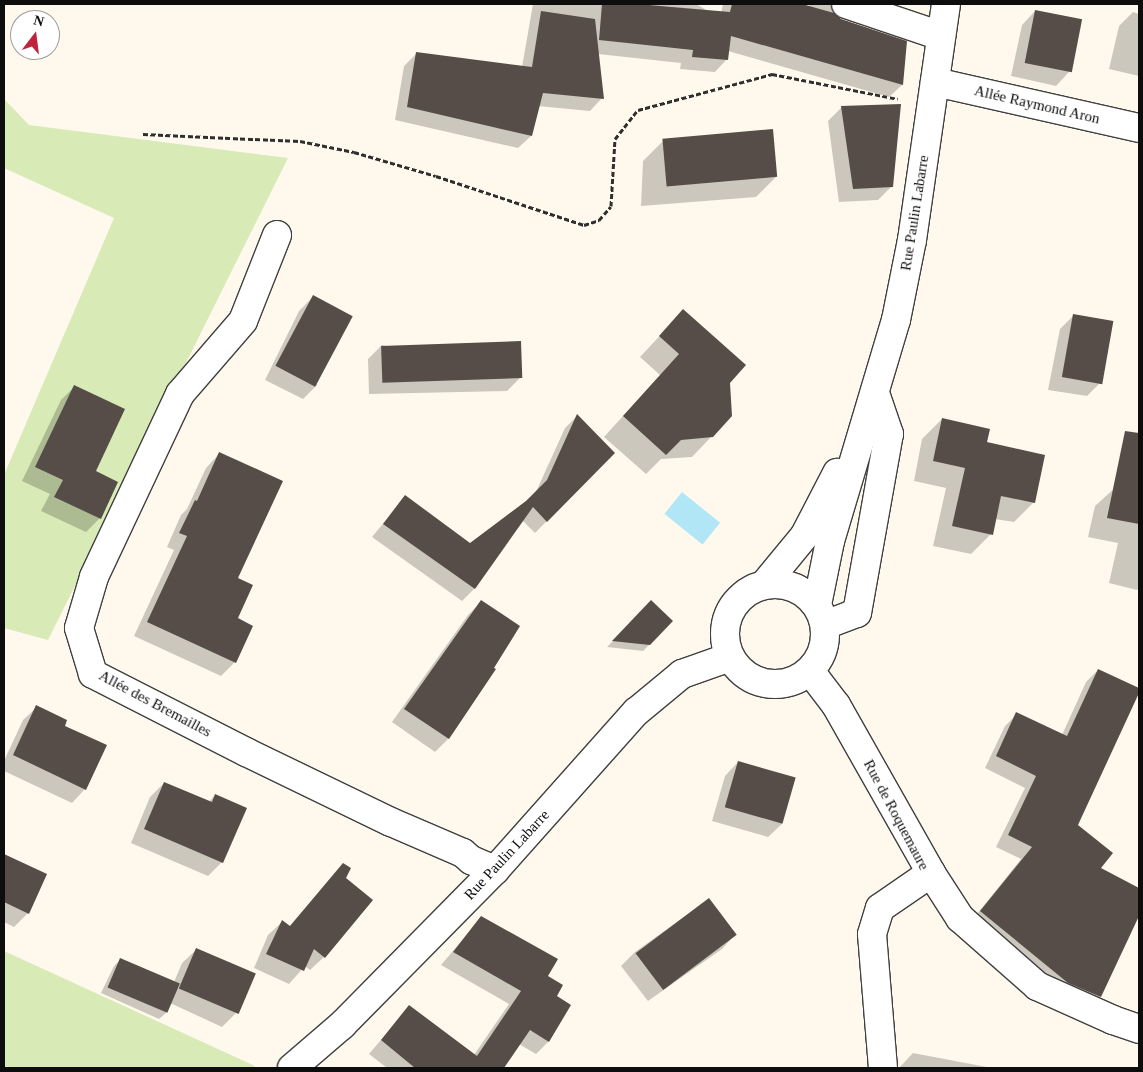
<!DOCTYPE html>
<meta charset="utf-8">
<style>
body{margin:0}
#map{position:relative;width:1143px;height:1072px;overflow:hidden;background:#fff9ed;font-family:"Times New Roman",serif}
div>[style]{position:absolute}
[style*='--x']{left:calc(var(--x)*1px);top:calc(var(--y)*1px);width:calc(var(--w)*1px);rotate:calc(var(--a)*1deg)}
.green>*{inset:0;background:#d8eab6}
.water>*{inset:0;background:#b1e6f7;transform-origin:0 0}
.shadow>*{inset:0;background:#0003}
.building>*{inset:0;background:#564d49;transform-origin:0 0}
.path>*{height:3px;margin-top:-1.5px;transform-origin:0;background:repeating-linear-gradient(90deg,#2f2f2f 0 5px,transparent 0 7.5px)}
.roads{filter:drop-shadow(1px 0 #404040) drop-shadow(-1px 0 #404040) drop-shadow(0 1px #404040) drop-shadow(0 -1px #404040)}
.minor>*{height:28px;margin:-14px;padding:0 14px;transform-origin:14px;border-radius:14px;background:#fff}
.minor>.ring{margin:-14px;padding:0;box-sizing:content-box;background:none;border:28px solid #fff;border-radius:50%}
span{translate:-50% -50%;white-space:nowrap;text-align:center;line-height:1.15;-webkit-text-stroke:5px #fff;paint-order:stroke}
.street-label{font-size:15px;color:#0d0d0d}
.frame{position:absolute;inset:0;border:5px solid #0d0d0d;pointer-events:none}
.north{position:absolute;left:10px;top:10px;width:50px;height:50px;box-sizing:border-box;background:#fff;border:1px solid #9e9e9e;border-radius:50%;rotate:15deg;font-size:14px;font-weight:700;line-height:20px;text-align:center;color:#0d0d0d}
.north::after{content:'';display:block;margin:auto;width:18px;height:22px;background:#bf233e;clip-path:polygon(50% 0,100% 100%,50% 72%,0 100%)}
</style>
<div id="map">
<div class="green">
<i style="clip-path:polygon(5px 100px,29px 125px,288px 158px,48px 640px,4px 628px,4px 475px,114px 218px,4px 168px)"></i>
<i style="clip-path:polygon(4px 951px,255px 1066px,251px 1068px,4px 1068px)"></i>
</div>
<div class="water">
<i style="left:682px;top:492px;width:49px;height:28px;rotate:39deg"></i>
</div>
<div class="shadow">
<i style="clip-path:polygon(533px 4px,696px 4px,720px 18px,723px 4px,800px 4px,809px 6px,810px 4px,830px 4px,833px 15px,840px 20px,906px 42px,902px 85px,889px 97px,728px 51px,727px 59px,715px 72px,680px 69px,681px 63px,598px 54px,602px 98px,590px 111px,538px 106px,531px 136px,518px 148px,395px 120px,404px 66px,417px 53px,522px 67px)"></i>
<i style="clip-path:polygon(1035px 11px,1069px 72px,1056px 86px,1011px 76px,1022px 25px)"></i>
<i style="clip-path:polygon(1133px 12px,1139px 14px,1139px 76px,1109px 69px,1119px 26px)"></i>
<i style="clip-path:polygon(842px 107px,892px 186px,878px 200px,839px 202px,828px 121px)"></i>
<i style="clip-path:polygon(663px 141px,776px 177px,756px 197px,641px 206px,643px 161px)"></i>
<i style="clip-path:polygon(313px 297px,317px 385px,303px 399px,265px 380px,299px 311px)"></i>
<i style="clip-path:polygon(683px 311px,728px 382px,712px 436px,692px 457px,661px 459px,646px 474px,604px 437px,660px 375px,640px 357px)"></i>
<i style="clip-path:polygon(1073px 316px,1100px 383px,1087px 396px,1048px 390px,1060px 329px)"></i>
<i style="clip-path:polygon(382px 345px,520px 378px,507px 391px,369px 394px,368px 359px)"></i>
<i style="clip-path:polygon(75px 386px,94px 472px,117px 483px,100px 518px,86px 532px,41px 511px,50px 494px,22px 481px,61px 400px)"></i>
<i style="clip-path:polygon(577px 416px,614px 453px,535px 533px,522px 520px,474px 589px,462px 601px,372px 537px,405px 497px,470px 545px,535px 494px,565px 428px)"></i>
<i style="clip-path:polygon(942px 419px,986px 443px,1034px 502px,1014px 522px,995px 519px,991px 534px,971px 554px,933px 546px,946px 488px,914px 481px,922px 439px)"></i>
<i style="clip-path:polygon(219px 454px,237px 579px,235px 662px,221px 676px,134px 636px,174px 550px,167px 547px,181px 515px,187px 509px,206px 468px)"></i>
<i style="clip-path:polygon(1139px 466px,1139px 587px,1137px 590px,1109px 583px,1118px 543px,1088px 537px,1095px 506px)"></i>
<i style="clip-path:polygon(481px 602px,492px 668px,494px 670px,448px 739px,435px 752px,392px 722px,468px 615px)"></i>
<i style="clip-path:polygon(645px 608px,650px 644px,643px 651px,607px 647px)"></i>
<i style="clip-path:polygon(1098px 670px,1139px 690px,1076px 826px,1099px 868px,1139px 889px,1139px 913px,1100px 997px,1088px 1009px,969px 924px,1021px 859px,996px 847px,1025px 788px,985px 768px,1005px 726px,1017px 714px,1062px 735px,1086px 682px)"></i>
<i style="clip-path:polygon(37px 707px,85px 789px,72px 803px,4px 771px,4px 761px,23px 720px)"></i>
<i style="clip-path:polygon(738px 762px,782px 824px,768px 837px,712px 821px,725px 776px)"></i>
<i style="clip-path:polygon(164px 783px,209px 802px,215px 795px,222px 862px,208px 876px,131px 843px,150px 797px)"></i>
<i style="clip-path:polygon(4px 856px,45px 874px,28px 913px,14px 927px,4px 922px)"></i>
<i style="clip-path:polygon(343px 865px,345px 878px,324px 957px,310px 970px,305px 966px,289px 984px,254px 968px,268px 935px,282px 922px,289px 927px)"></i>
<i style="clip-path:polygon(709px 899px,735px 935px,722px 949px,648px 1001px,621px 966px,635px 952px)"></i>
<i style="clip-path:polygon(481px 918px,547px 977px,556px 997px,548px 1042px,536px 1054px,519px 1044px,502px 1068px,387px 1068px,369px 1054px,409px 1007px,474px 1055px,509px 1004px,441px 965px)"></i>
<i style="clip-path:polygon(196px 950px,236px 1013px,222px 1027px,170px 1003px,166px 1013px,159px 1019px,101px 993px,114px 966px,121px 959px,174px 982px,182px 963px)"></i>
<i style="clip-path:polygon(913px 1053px,992px 1068px,899px 1068px)"></i>
</div>
<div class="building">
<i style="clip-path:polygon(602px 4px,637px 4px,730px 12px,732px 4px,802px 4px,834px 13px,841px 19px,907px 41px,903px 85px,731px 36px,728px 60px,692px 57px,693px 50px,599px 40px)"></i>
<i style="left:1035px;top:10px;width:48px;height:54px;rotate:11deg"></i>
<i style="clip-path:polygon(541px 11px,595px 19px,604px 99px,543px 93px,532px 136px,407px 107px,416px 52px,532px 67px)"></i>
<i style="clip-path:polygon(901px 104px,893px 187px,853px 189px,841px 106px)"></i>
<i style="left:773px;top:129px;width:48px;height:111px;rotate:85deg"></i>
<i style="left:313px;top:295px;width:45px;height:80px;rotate:28deg"></i>
<i style="clip-path:polygon(683px 309px,746px 365px,730px 383px,732px 416px,713px 437px,681px 440px,666px 455px,623px 416px,679px 354px,659px 336px)"></i>
<i style="left:1073px;top:314px;width:41px;height:64px;rotate:10deg"></i>
<i style="left:521px;top:341px;width:37px;height:140px;rotate:88deg"></i>
<i style="clip-path:polygon(74px 385px,125px 409px,96px 471px,118px 482px,101px 519px,54px 497px,63px 480px,35px 467px)"></i>
<i style="clip-path:polygon(577px 414px,615px 453px,547px 522px,533px 507px,475px 589px,383px 524px,405px 495px,470px 543px,526px 501px,547px 480px)"></i>
<i style="clip-path:polygon(942px 418px,990px 429px,987px 442px,1045px 455px,1035px 503px,1001px 496px,993px 535px,952px 526px,965px 468px,933px 461px)"></i>
<i style="clip-path:polygon(1125px 431px,1139px 433px,1139px 524px,1107px 518px)"></i>
<i style="clip-path:polygon(219px 452px,283px 481px,238px 578px,253px 585px,238px 618px,253px 626px,236px 663px,147px 622px,187px 536px,179px 533px,195px 500px,197px 501px)"></i>
<i style="clip-path:polygon(481px 600px,520px 626px,494px 668px,496px 669px,449px 739px,404px 709px)"></i>
<i style="clip-path:polygon(651px 600px,673px 621px,650px 645px,612px 641px)"></i>
<i style="clip-path:polygon(1098px 669px,1139px 688px,1139px 693px,1078px 825px,1113px 853px,1101px 868px,1139px 888px,1139px 916px,1101px 997px,1068px 983px,980px 911px,1032px 847px,1008px 835px,1036px 776px,996px 756px,1016px 712px,1067px 736px)"></i>
<i style="clip-path:polygon(36px 705px,67px 720px,65px 726px,107px 745px,86px 790px,13px 755px)"></i>
<i style="left:738px;top:761px;width:60px;height:48px;rotate:16deg"></i>
<i style="clip-path:polygon(164px 782px,212px 802px,215px 794px,247px 808px,223px 863px,144px 829px)"></i>
<i style="clip-path:polygon(4px 854px,47px 874px,29px 914px,4px 902px)"></i>
<i style="clip-path:polygon(343px 863px,351px 868px,346px 878px,373px 900px,325px 958px,314px 949px,304px 971px,266px 954px,282px 920px,290px 926px)"></i>
<i style="left:709px;top:898px;width:46px;height:92px;rotate:53deg"></i>
<i style="clip-path:polygon(481px 916px,558px 959px,548px 976px,563px 985px,557px 996px,571px 1005px,549px 1042px,530px 1030px,504px 1068px,415px 1068px,381px 1040px,409px 1005px,477px 1056px,521px 991px,453px 952px)"></i>
<i style="left:196px;top:948px;width:65px;height:44px;rotate:23deg"></i>
<i style="left:120px;top:958px;width:65px;height:32px;rotate:23deg"></i>
</div>
<div class="path">
<i style="--x:143;--y:134;--w:157;--a:2.6"></i>
<i style="--x:300;--y:141;--w:55;--a:11.5"></i>
<i style="--x:354;--y:152;--w:85;--a:16.3"></i>
<i style="--x:436;--y:176;--w:156;--a:18.3"></i>
<i style="--x:584;--y:225;--w:16;--a:-18"></i>
<i style="--x:599;--y:220;--w:18;--a:-49"></i>
<i style="--x:611;--y:206;--w:67;--a:-86.6"></i>
<i style="--x:615;--y:139;--w:37;--a:-52"></i>
<i style="--x:638;--y:110;--w:139;--a:-15"></i>
<i style="--x:772;--y:74;--w:128;--a:11.2"></i>
</div>
<div class="roads">
<div class="minor">
<i style="--x:846;--y:4;--w:100;--a:18.6"></i>
<i style="--x:935;--y:82;--w:209;--a:12.7"></i>
<i style="--x:277;--y:235;--w:92;--a:111.6"></i>
<i style="--x:243;--y:321;--w:96;--a:130.8"></i>
<i style="--x:180;--y:394;--w:202;--a:115.2"></i>
<i style="--x:94;--y:577;--w:53;--a:106.4"></i>
<i style="--x:79;--y:628;--w:48;--a:73.1"></i>
<i style="--x:93;--y:674;--w:172;--a:27"></i>
<i style="--x:246;--y:752;--w:161;--a:25.8"></i>
<i style="--x:391;--y:822;--w:78;--a:23.3"></i>
<i style="--x:463;--y:853;--w:11;--a:41"></i>
<i style="--x:471;--y:860;--w:26;--a:23"></i>
<i class="ring" style="left:725px;top:584px;width:72px;height:72px"></i>
<i style="--x:764;--y:585;--w:65;--a:-50.6"></i>
<i style="--x:805;--y:535;--w:70;--a:-62.7"></i>
<i style="--x:817;--y:605;--w:65;--a:-78.5"></i>
<i style="--x:830;--y:541;--w:231;--a:-73.4"></i>
<i style="--x:896;--y:320;--w:82;--a:-78.7"></i>
<i style="--x:912;--y:240;--w:238;--a:-81.8"></i>
<i style="--x:825;--y:625;--w:34;--a:-21"></i>
<i style="--x:857;--y:613;--w:182;--a:-79.9"></i>
<i style="--x:889;--y:434;--w:43;--a:-108.9"></i>
<i style="--x:810;--y:671;--w:43;--a:52.6"></i>
<i style="--x:836;--y:705;--w:193;--a:60.5"></i>
<i style="--x:931;--y:873;--w:54;--a:57.2"></i>
<i style="--x:960;--y:918;--w:103;--a:41.4"></i>
<i style="--x:1037;--y:986;--w:83;--a:24.1"></i>
<i style="--x:1113;--y:1020;--w:28;--a:19"></i>
<i style="--x:292;--y:1068;--w:66;--a:-40.7"></i>
<i style="--x:342;--y:1025;--w:218;--a:-45.4"></i>
<i style="--x:495;--y:870;--w:212;--a:-48.3"></i>
<i style="--x:636;--y:712;--w:60;--a:-39.6"></i>
<i style="--x:682;--y:674;--w:51;--a:-19.5"></i>
<i style="--x:883;--y:1068;--w:134;--a:-94.7"></i>
<i style="--x:872;--y:934;--w:27;--a:-73"></i>
<i style="--x:880;--y:908;--w:62;--a:-34.5"></i>
</div>
</div>
<div class="street-label">
<span style="left:1037px;top:105px;rotate:13deg">Allée Raymond Aron</span>
<span style="left:915px;top:213px;rotate:-81deg">Rue Paulin Labarre</span>
<span style="left:155px;top:704px;rotate:28deg">Allée des Bremailles</span>
<span style="left:896px;top:815px;rotate:62deg">Rue de Roquemaure</span>
<span style="left:507px;top:855px;rotate:-47deg">Rue Paulin Labarre</span>
</div>
<div class="frame"></div>
<div class="north">N</div>
</div>
